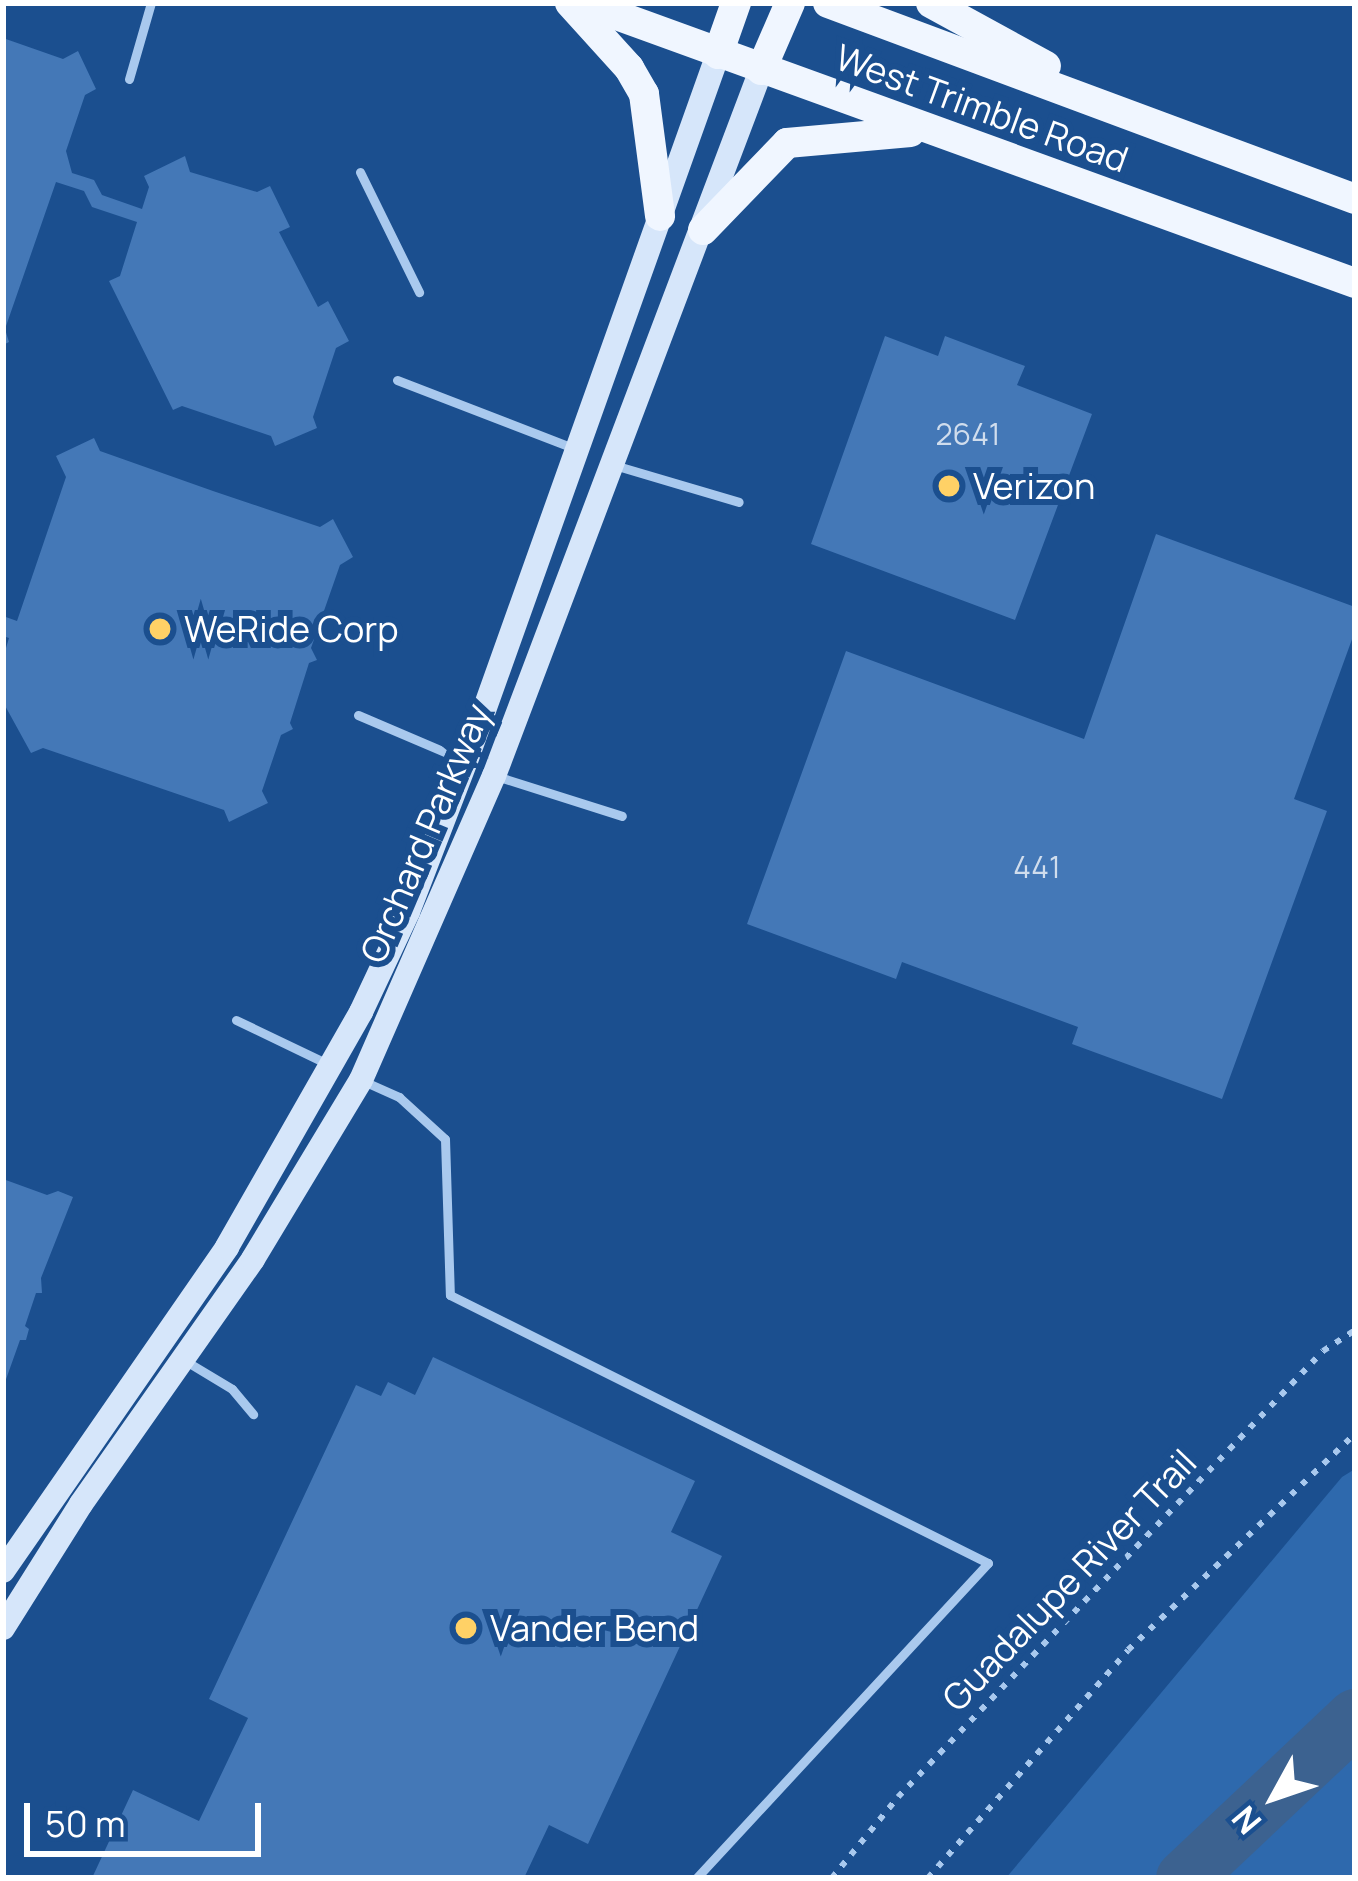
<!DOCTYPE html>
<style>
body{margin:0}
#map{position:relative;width:1358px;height:1881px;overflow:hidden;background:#1b4f8f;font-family:Manrope,sans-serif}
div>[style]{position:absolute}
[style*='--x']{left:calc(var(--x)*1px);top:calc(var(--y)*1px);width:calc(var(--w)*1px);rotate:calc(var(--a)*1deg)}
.green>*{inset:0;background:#2e69ad}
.river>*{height:57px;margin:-28.5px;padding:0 28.5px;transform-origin:28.5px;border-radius:28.5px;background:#3c6290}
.building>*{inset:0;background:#4478b7}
.path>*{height:6px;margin-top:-3px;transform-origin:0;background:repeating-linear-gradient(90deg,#a9c9ee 0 6px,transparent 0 15px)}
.lane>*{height:9px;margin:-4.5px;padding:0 4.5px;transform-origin:4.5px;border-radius:4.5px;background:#a9c9ee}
.secondary>*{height:24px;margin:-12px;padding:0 12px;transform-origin:12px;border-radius:12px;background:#d6e6fa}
.primary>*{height:30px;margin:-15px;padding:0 15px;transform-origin:15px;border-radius:15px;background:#f0f6ff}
.dots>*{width:33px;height:33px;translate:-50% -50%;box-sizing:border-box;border:6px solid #1b4f8f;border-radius:50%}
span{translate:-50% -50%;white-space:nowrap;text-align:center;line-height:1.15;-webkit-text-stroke:12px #1b4f8f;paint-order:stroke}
.number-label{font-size:30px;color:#d0dded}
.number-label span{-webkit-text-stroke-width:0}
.street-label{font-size:36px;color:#fff}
.poi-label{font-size:36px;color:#fff}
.left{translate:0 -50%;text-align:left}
.frame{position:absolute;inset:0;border:6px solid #fff;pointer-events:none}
.north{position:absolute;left:1214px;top:1737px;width:120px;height:120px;-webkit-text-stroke:9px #1b4f8f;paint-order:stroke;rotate:230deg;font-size:33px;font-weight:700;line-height:48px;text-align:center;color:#fff}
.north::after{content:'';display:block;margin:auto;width:42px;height:54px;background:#fff;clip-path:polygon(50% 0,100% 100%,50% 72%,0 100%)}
.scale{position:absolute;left:24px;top:1803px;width:237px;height:54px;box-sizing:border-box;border:6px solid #fff;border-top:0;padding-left:15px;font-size:36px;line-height:42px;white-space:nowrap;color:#fff;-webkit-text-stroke:9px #1b4f8f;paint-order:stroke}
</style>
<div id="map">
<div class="green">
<i style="clip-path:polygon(1355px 1469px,1355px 1878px,1006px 1878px,1342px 1477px)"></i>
</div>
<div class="river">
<i style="--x:1184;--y:1878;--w:235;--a:-43.3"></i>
</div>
<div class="building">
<i style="clip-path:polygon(3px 38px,63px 59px,78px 51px,96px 89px,85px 95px,66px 151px,72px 173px,94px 180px,102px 195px,142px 209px,149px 187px,144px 176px,185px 156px,190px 172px,257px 192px,270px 186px,290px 227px,279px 232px,318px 307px,328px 301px,349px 341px,336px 348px,313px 417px,317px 428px,275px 446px,271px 436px,182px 406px,173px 410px,109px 281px,120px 276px,137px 222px,92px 207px,84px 191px,56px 182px,5px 329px,9px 342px,3px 345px)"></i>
<i style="clip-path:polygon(885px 336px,938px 356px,945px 336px,1025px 366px,1017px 385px,1092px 414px,1015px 620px,811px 544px)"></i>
<i style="clip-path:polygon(94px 438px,100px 451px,213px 491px,320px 527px,333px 519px,353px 557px,340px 565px,311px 648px,317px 660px,309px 663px,290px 723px,293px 729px,281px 735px,262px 791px,268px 803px,229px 822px,224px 810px,43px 748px,31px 753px,3px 702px,3px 658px,9px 638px,3px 636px,3px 616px,17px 621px,66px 477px,56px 456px)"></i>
<i style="clip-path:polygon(1156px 534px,1355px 607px,1355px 631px,1294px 799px,1327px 811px,1222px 1099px,1072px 1044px,1078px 1027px,902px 962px,896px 979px,747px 924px,846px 651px,1084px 739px)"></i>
<i style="clip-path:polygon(3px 1179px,47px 1195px,58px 1191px,73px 1197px,41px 1278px,42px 1293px,36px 1293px,25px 1326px,29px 1329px,26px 1340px,20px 1340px,4px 1385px)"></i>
<i style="clip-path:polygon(433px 1357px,695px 1481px,671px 1532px,722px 1556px,588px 1844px,549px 1825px,524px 1878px,92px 1878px,133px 1790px,199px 1821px,248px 1718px,209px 1699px,356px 1385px,381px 1396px,388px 1382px,415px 1395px)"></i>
</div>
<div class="path">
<i style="--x:832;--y:1878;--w:104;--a:-50.8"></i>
<i style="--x:898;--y:1797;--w:616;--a:-46.38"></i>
<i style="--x:1323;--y:1351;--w:38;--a:-33"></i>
<i style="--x:928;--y:1878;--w:303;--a:-48.7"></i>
<i style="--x:1128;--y:1650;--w:313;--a:-43.6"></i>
</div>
<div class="lane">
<i style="--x:129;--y:79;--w:79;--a:-73.9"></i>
<i style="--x:360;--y:172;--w:134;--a:63.8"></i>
<i style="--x:397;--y:380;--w:192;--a:21.1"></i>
<i style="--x:614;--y:465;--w:130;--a:16.5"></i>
<i style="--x:358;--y:715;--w:117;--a:23.1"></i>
<i style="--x:496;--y:776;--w:132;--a:17.6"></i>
<i style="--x:236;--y:1020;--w:102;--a:25.6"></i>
<i style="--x:361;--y:1080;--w:42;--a:24.1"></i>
<i style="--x:399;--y:1097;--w:62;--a:42.4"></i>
<i style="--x:445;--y:1139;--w:156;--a:88.2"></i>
<i style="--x:450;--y:1295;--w:601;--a:26.48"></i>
<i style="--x:988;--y:1563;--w:430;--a:132.8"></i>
<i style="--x:184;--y:1360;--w:56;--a:31.1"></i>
<i style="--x:232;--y:1389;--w:33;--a:50"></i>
</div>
<div class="secondary">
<i style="--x:3;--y:1571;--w:394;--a:-55.3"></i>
<i style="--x:227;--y:1247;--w:271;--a:-60.3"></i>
<i style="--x:361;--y:1012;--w:110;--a:-64.8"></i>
<i style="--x:408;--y:912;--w:162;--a:-69"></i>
<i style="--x:466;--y:761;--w:751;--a:-70.38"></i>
<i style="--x:3;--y:1628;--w:146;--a:-57.8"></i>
<i style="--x:81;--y:1504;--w:299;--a:-54.9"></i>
<i style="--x:253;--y:1259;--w:209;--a:-58.9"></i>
<i style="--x:361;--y:1080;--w:332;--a:-66.4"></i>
<i style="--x:494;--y:776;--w:755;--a:-69.28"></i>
</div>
<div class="primary">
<i style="--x:570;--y:3;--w:88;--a:47.8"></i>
<i style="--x:629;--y:68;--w:30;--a:60"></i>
<i style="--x:644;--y:94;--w:123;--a:82.5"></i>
<i style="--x:583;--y:3;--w:821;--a:19.94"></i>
<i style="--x:828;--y:3;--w:562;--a:20.4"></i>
<i style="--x:931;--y:3;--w:131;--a:28.7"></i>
<i style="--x:718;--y:54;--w:54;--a:-70.6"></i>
<i style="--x:761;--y:70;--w:73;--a:-66.6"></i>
<i style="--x:703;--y:230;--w:121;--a:-46"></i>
<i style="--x:787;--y:143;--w:124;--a:-5.1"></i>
</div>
<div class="dots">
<i style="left:949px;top:486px;background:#ffd166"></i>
<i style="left:160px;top:629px;background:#ffd166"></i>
<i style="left:466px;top:1628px;background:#ffd166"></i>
</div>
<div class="number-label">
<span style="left:968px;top:434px">2641</span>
<span style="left:1037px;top:867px">441</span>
</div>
<div class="street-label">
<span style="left:982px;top:108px;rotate:20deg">West Trimble Road</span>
<span style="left:425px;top:833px;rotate:-67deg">Orchard Parkway</span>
<span style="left:1069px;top:1580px;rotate:-46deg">Guadalupe River Trail</span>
</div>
<div class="poi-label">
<span class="left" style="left:973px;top:486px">Verizon</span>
<span class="left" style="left:184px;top:629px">WeRide Corp</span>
<span class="left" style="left:490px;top:1628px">Vander Bend</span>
</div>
<div class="frame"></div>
<div class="north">N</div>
<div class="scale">50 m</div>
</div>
